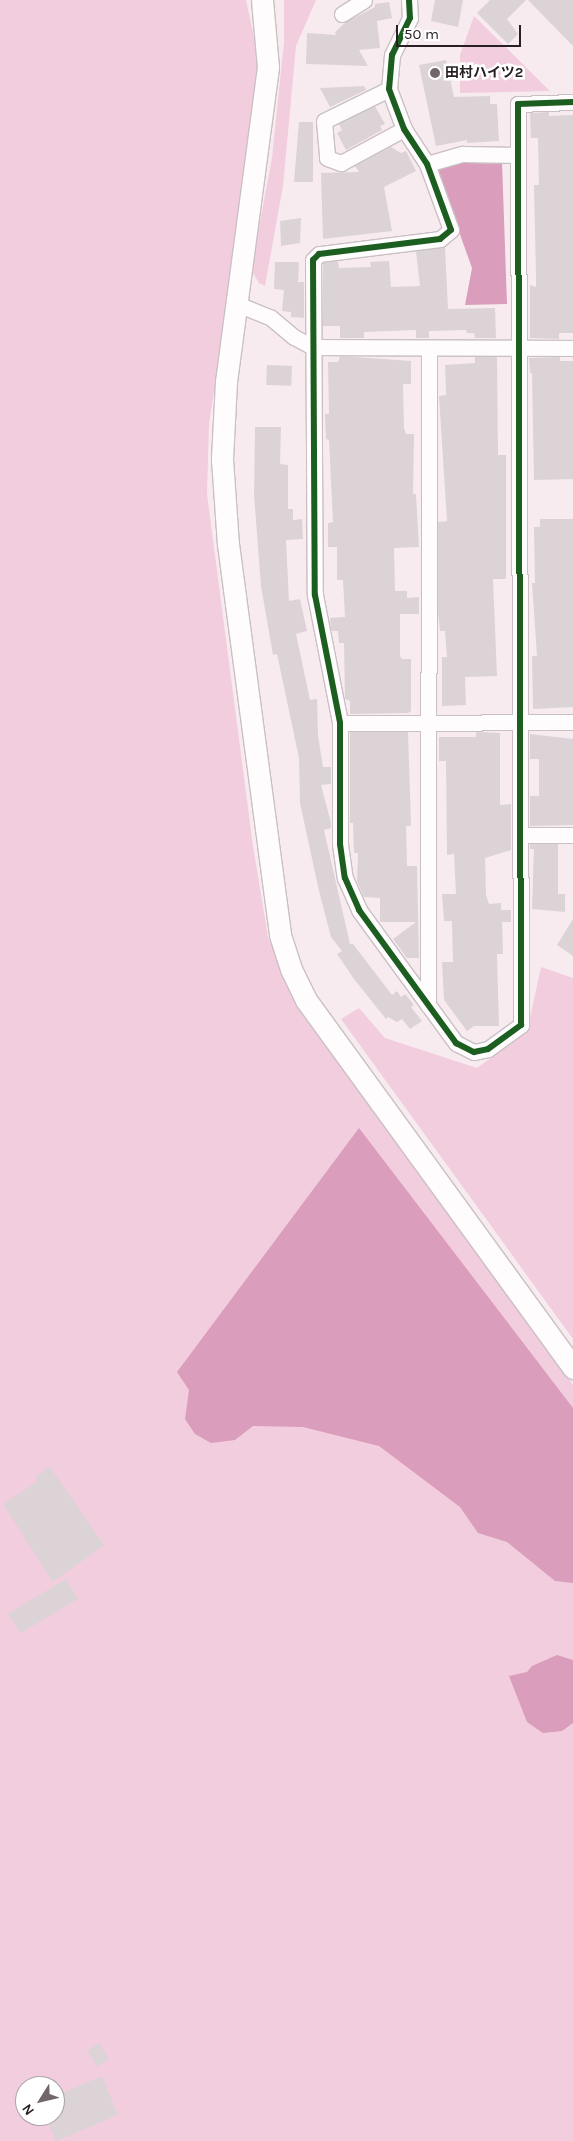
<!DOCTYPE html>
<meta charset="utf-8">
<style>
body{margin:0}
#map{position:relative;width:573px;height:2141px;overflow:hidden;background:#f7ebf0;font-family:Karla,"Noto Sans JP",sans-serif}
div>[style]{position:absolute}
[style*='--x']{left:calc(var(--x)*1px);top:calc(var(--y)*1px);width:calc(var(--w)*1px);rotate:calc(var(--a)*1deg)}
.green>*{inset:0;background:#f2cdde}
.water>*{inset:0;background:#da9dbb}
.building>*{inset:0;background:#dcd3d7;transform-origin:0 0}
.roads{filter:drop-shadow(1px 0 #cac0c4) drop-shadow(-1px 0 #cac0c4) drop-shadow(0 1px #cac0c4) drop-shadow(0 -1px #cac0c4)}
.street>*{height:15px;margin:-7.5px;padding:0 7.5px;transform-origin:7.5px;border-radius:7.5px;background:#fefcfd}
.secondary>*{height:21px;margin:-10.5px;padding:0 10.5px;transform-origin:10.5px;border-radius:10.5px;background:#fefcfd}
.cycleway>*{height:6px;margin:-3px;padding:0 3px;transform-origin:3px;border-radius:3px;background:#1b5e20}
.dots>*{width:14px;height:14px;translate:-50% -50%;box-sizing:border-box;border:2px solid #fff;border-radius:50%}
span{translate:-50% -50%;white-space:nowrap;text-align:center;line-height:1.15;-webkit-text-stroke:5px #fff;paint-order:stroke}
.poi-label{font-size:14px;color:#281f23;font-weight:700}
.left{translate:0 -50%;text-align:left}
.north{position:absolute;left:15px;top:2076px;width:50px;height:50px;box-sizing:border-box;background:#fff;border:1px solid #a9a5a7;border-radius:50%;rotate:234deg;font-size:14px;font-weight:700;line-height:20px;text-align:center;color:#281f23}
.north::after{content:'';display:block;margin:auto;width:18px;height:22px;background:#70666b;clip-path:polygon(50% 0,100% 100%,50% 72%,0 100%)}
.scale{position:absolute;left:396px;top:25px;width:125px;height:22px;box-sizing:border-box;border:2px solid #281f23;border-top:0;padding-left:6px;font-size:15px;line-height:18px;white-space:nowrap;color:#281f23;-webkit-text-stroke:4px #fff;paint-order:stroke}
</style>
<div id="map">
<div class="green">
<i style="clip-path:polygon(evenodd,0 0,246px 0,259px 60px,241px 216px,209px 424px,207px 494px,253px 846px,268px 937px,290px 990px,573px 1385px,573px 2141px,0 2141px,0 0,25px 2086px,55px 2086px,55px 2116px,25px 2116px,25px 2086px)"></i>
<i style="clip-path:polygon(284px 0,316px 0,296px 46px,283px 186px,265px 286px,259px 283px,253px 273px,254px 254px,272px 158px,284px 42px)"></i>
<i style="clip-path:polygon(474px 16px,550px 91px,460px 93px,460px 55px)"></i>
<i style="clip-path:polygon(541px 967px,573px 978px,573px 1339px,341px 1019px,359px 1008px,385px 1038px,477px 1068px,527px 1032px)"></i>
</div>
<div class="water">
<i style="clip-path:polygon(464px 162px,502px 162px,507px 304px,465px 305px,472px 268px,438px 173px,440px 169px)"></i>
<i style="clip-path:polygon(359px 1128px,573px 1408px,573px 1583px,555px 1581px,507px 1542px,478px 1533px,460px 1507px,379px 1446px,303px 1427px,253px 1426px,235px 1440px,211px 1443px,195px 1434px,185px 1419px,189px 1390px,177px 1372px)"></i>
<i style="clip-path:polygon(557px 1655px,573px 1660px,573px 1723px,562px 1731px,543px 1733px,527px 1722px,509px 1676px,527px 1672px,532px 1666px)"></i>
</div>
<div class="building">
<i style="clip-path:polygon(435px 0,463px 0,458px 27px,431px 21px)"></i>
<i style="clip-path:polygon(490px 0,526px 0,507px 19px,518px 34px,508px 44px,477px 13px)"></i>
<i style="clip-path:polygon(528px 0,573px 0,573px 46px)"></i>
<i style="clip-path:polygon(389px 2px,392px 18px,377px 21px,380px 48px,359px 50px,368px 66px,306px 64px,307px 33px,336px 35px,335px 32px,346px 22px,375px 7px,375px 4px)"></i>
<i style="clip-path:polygon(446px 60px,454px 97px,490px 96px,490px 104px,497px 104px,499px 141px,467px 143px,467px 140px,436px 146px,419px 65px)"></i>
<i style="clip-path:polygon(364px 86px,366px 90px,330px 107px,320px 88px)"></i>
<i style="clip-path:polygon(375px 106px,385px 124px,380px 126px,382px 130px,346px 150px,337px 133px,342px 130px,339px 124px)"></i>
<i style="clip-path:polygon(549px 112px,549px 116px,573px 115px,573px 333px,559px 333px,559px 339px,530px 338px,530px 285px,536px 287px,536px 276px,534px 185px,539px 185px,538px 138px,531px 138px,530px 113px)"></i>
<i style="clip-path:polygon(299px 122px,313px 122px,313px 182px,294px 182px)"></i>
<i style="clip-path:polygon(391px 147px,401px 153px,406px 151px,416px 171px,384px 187px,392px 231px,323px 239px,321px 173px,359px 172px,355px 166px)"></i>
<i style="clip-path:polygon(301px 218px,300px 243px,281px 246px,280px 221px)"></i>
<i style="clip-path:polygon(445px 247px,448px 309px,495px 308px,496px 338px,475px 338px,474px 333px,467px 333px,466px 330px,429px 331px,429px 338px,416px 338px,416px 330px,364px 332px,364px 338px,340px 338px,340px 326px,323px 326px,323px 263px,338px 261px,339px 268px,371px 267px,370px 262px,389px 261px,391px 287px,420px 286px,416px 251px)"></i>
<i style="clip-path:polygon(275px 262px,299px 262px,298px 282px,304px 282px,304px 318px,291px 317px,291px 312px,282px 311px,284px 290px,274px 289px)"></i>
<i style="clip-path:polygon(340px 356px,411px 361px,411px 384px,403px 384px,404px 428px,406px 434px,414px 434px,413px 494px,416px 494px,419px 547px,394px 548px,395px 591px,407px 591px,407px 598px,419px 597px,419px 614px,400px 614px,400px 656px,402px 659px,411px 659px,411px 711px,408px 713px,350px 714px,350px 701px,345px 699px,344px 643px,339px 643px,338px 631px,332px 631px,331px 628px,330px 618px,345px 617px,343px 580px,337px 580px,337px 547px,328px 547px,328px 523px,333px 522px,329px 440px,326px 439px,325px 414px,329px 414px,328px 362px,338px 362px)"></i>
<i style="clip-path:polygon(475px 357px,497px 357px,498px 455px,506px 455px,506px 579px,493px 579px,497px 676px,465px 677px,466px 705px,442px 706px,442px 657px,447px 657px,445px 631px,440px 631px,438px 613px,438px 522px,447px 521px,439px 396px,446px 395px,445px 365px,475px 363px)"></i>
<i style="clip-path:polygon(560px 357px,560px 361px,573px 361px,573px 479px,534px 480px,532px 373px,530px 373px,529px 358px)"></i>
<i style="left:267px;top:365px;width:25px;height:20px;rotate:2deg"></i>
<i style="clip-path:polygon(255px 427px,281px 427px,280px 464px,288px 465px,288px 509px,293px 509px,293px 520px,302px 519px,303px 539px,286px 540px,289px 601px,300px 599px,307px 631px,296px 634px,310px 700px,317px 699px,318px 736px,323px 767px,331px 767px,331px 784px,321px 785px,331px 823px,331px 828px,324px 830px,350px 944px,353px 944px,392px 995px,397px 991px,401px 997px,405px 994px,414px 1005px,411px 1007px,422px 1021px,410px 1029px,402px 1019px,397px 1022px,388px 1017px,386px 1019px,354px 979px,337px 954px,342px 951px,331px 937px,319px 891px,300px 803px,299px 758px,277px 654px,273px 655px,261px 586px,254px 495px)"></i>
<i style="clip-path:polygon(540px 519px,573px 519px,573px 707px,533px 709px,532px 656px,537px 656px,532px 583px,535px 583px,534px 527px,540px 527px)"></i>
<i style="clip-path:polygon(350px 732px,408px 732px,411px 826px,406px 826px,407px 866px,417px 866px,419px 958px,407px 958px,393px 939px,416px 922px,380px 922px,380px 898px,364px 897px,357px 881px,358px 853px,354px 853px,353px 823px,350px 823px)"></i>
<i style="clip-path:polygon(476px 732px,500px 733px,500px 805px,511px 804px,511px 850px,485px 858px,486px 895px,489px 904px,501px 903px,501px 910px,511px 910px,511px 922px,502px 922px,503px 954px,497px 954px,499px 1026px,474px 1026px,467px 1031px,444px 1000px,442px 962px,453px 962px,452px 921px,444px 921px,442px 894px,456px 894px,454px 854px,447px 855px,446px 761px,439px 761px,439px 737px,476px 737px)"></i>
<i style="clip-path:polygon(530px 734px,573px 739px,573px 825px,530px 826px,530px 796px,539px 796px,539px 759px,530px 759px)"></i>
<i style="clip-path:polygon(530px 844px,558px 844px,558px 894px,565px 894px,565px 912px,532px 909px,534px 849px,530px 849px)"></i>
<i style="clip-path:polygon(573px 919px,573px 956px,557px 945px)"></i>
<i style="clip-path:polygon(50px 1467px,104px 1545px,53px 1582px,3px 1504px,38px 1481px,35px 1477px)"></i>
<i style="left:66px;top:1579px;width:23px;height:67px;rotate:59deg"></i>
<i style="left:99px;top:2043px;width:19px;height:14px;rotate:58deg"></i>
<i style="clip-path:polygon(102px 2076px,118px 2115px,56px 2141px,45px 2116px,55px 2116px,55px 2096px)"></i>
</div>
<div class="roads">
<div class="street">
<i style="--x:409;--y:0;--w:18;--a:87"></i>
<i style="--x:410;--y:18;--w:41;--a:115.9"></i>
<i style="--x:392;--y:55;--w:34;--a:95"></i>
<i style="--x:389;--y:89;--w:43;--a:69.4"></i>
<i style="--x:404;--y:129;--w:42;--a:56.7"></i>
<i style="--x:427;--y:164;--w:70;--a:70"></i>
<i style="--x:451;--y:230;--w:14;--a:141"></i>
<i style="--x:440;--y:239;--w:122;--a:172.9"></i>
<i style="--x:319;--y:254;--w:8;--a:135"></i>
<i style="--x:313;--y:260;--w:335;--a:89.7"></i>
<i style="--x:315;--y:595;--w:130;--a:78.9"></i>
<i style="--x:340;--y:723;--w:121;--a:90"></i>
<i style="--x:340;--y:844;--w:34;--a:82"></i>
<i style="--x:345;--y:878;--w:35;--a:66"></i>
<i style="--x:359;--y:910;--w:165;--a:53.9"></i>
<i style="--x:456;--y:1043;--w:20;--a:27"></i>
<i style="--x:474;--y:1052;--w:14;--a:-12"></i>
<i style="--x:488;--y:1049;--w:41;--a:-36"></i>
<i style="--x:521;--y:1025;--w:921;--a:-90.19"></i>
<i style="--x:518;--y:104;--w:55;--a:-2.1"></i>
<i style="--x:342;--y:14;--w:26;--a:-32"></i>
<i style="--x:389;--y:89;--w:72;--a:153.8"></i>
<i style="--x:324;--y:121;--w:37;--a:85"></i>
<i style="--x:327;--y:158;--w:15;--a:20"></i>
<i style="--x:341;--y:163;--w:72;--a:-28.4"></i>
<i style="--x:427;--y:164;--w:37;--a:-16"></i>
<i style="--x:463;--y:154;--w:55;--a:1"></i>
<i style="--x:237;--y:304;--w:35;--a:22"></i>
<i style="--x:270;--y:317;--w:31;--a:40"></i>
<i style="--x:294;--y:337;--w:21;--a:28"></i>
<i style="--x:313;--y:347;--w:260;--a:0.2"></i>
<i style="--x:340;--y:723;--w:233;--a:-0.2"></i>
<i style="--x:521;--y:835;--w:52;--a:0"></i>
<i style="--x:428;--y:1005;--w:656;--a:-89.91"></i>
</div>
<div class="secondary">
<i style="--x:262;--y:0;--w:67;--a:84.9"></i>
<i style="--x:268;--y:67;--w:318;--a:97.6"></i>
<i style="--x:226;--y:382;--w:77;--a:93"></i>
<i style="--x:222;--y:459;--w:85;--a:86"></i>
<i style="--x:228;--y:544;--w:394;--a:82.4"></i>
<i style="--x:280;--y:935;--w:36;--a:72"></i>
<i style="--x:291;--y:969;--w:34;--a:64"></i>
<i style="--x:306;--y:1000;--w:455;--a:54"></i>
</div>
</div>
<div class="cycleway">
<i style="--x:409;--y:0;--w:18;--a:87"></i>
<i style="--x:410;--y:18;--w:41;--a:115.9"></i>
<i style="--x:392;--y:55;--w:34;--a:95"></i>
<i style="--x:389;--y:89;--w:43;--a:69.4"></i>
<i style="--x:404;--y:129;--w:42;--a:56.7"></i>
<i style="--x:427;--y:164;--w:70;--a:70"></i>
<i style="--x:451;--y:230;--w:14;--a:141"></i>
<i style="--x:440;--y:239;--w:122;--a:172.9"></i>
<i style="--x:319;--y:254;--w:8;--a:135"></i>
<i style="--x:313;--y:260;--w:335;--a:89.7"></i>
<i style="--x:315;--y:595;--w:130;--a:78.9"></i>
<i style="--x:340;--y:723;--w:121;--a:90"></i>
<i style="--x:340;--y:844;--w:34;--a:82"></i>
<i style="--x:345;--y:878;--w:35;--a:66"></i>
<i style="--x:359;--y:910;--w:165;--a:53.9"></i>
<i style="--x:456;--y:1043;--w:20;--a:27"></i>
<i style="--x:474;--y:1052;--w:14;--a:-12"></i>
<i style="--x:488;--y:1049;--w:41;--a:-36"></i>
<i style="--x:521;--y:1025;--w:921;--a:-90.19"></i>
<i style="--x:518;--y:104;--w:55;--a:-2.1"></i>
</div>
<div class="dots">
<i style="left:435px;top:73px;background:#70666b"></i>
</div>
<div class="poi-label">
<span class="left" style="left:445px;top:73px">田村ハイツ2</span>
</div>
<div class="north">N</div>
<div class="scale">50 m</div>
</div>
